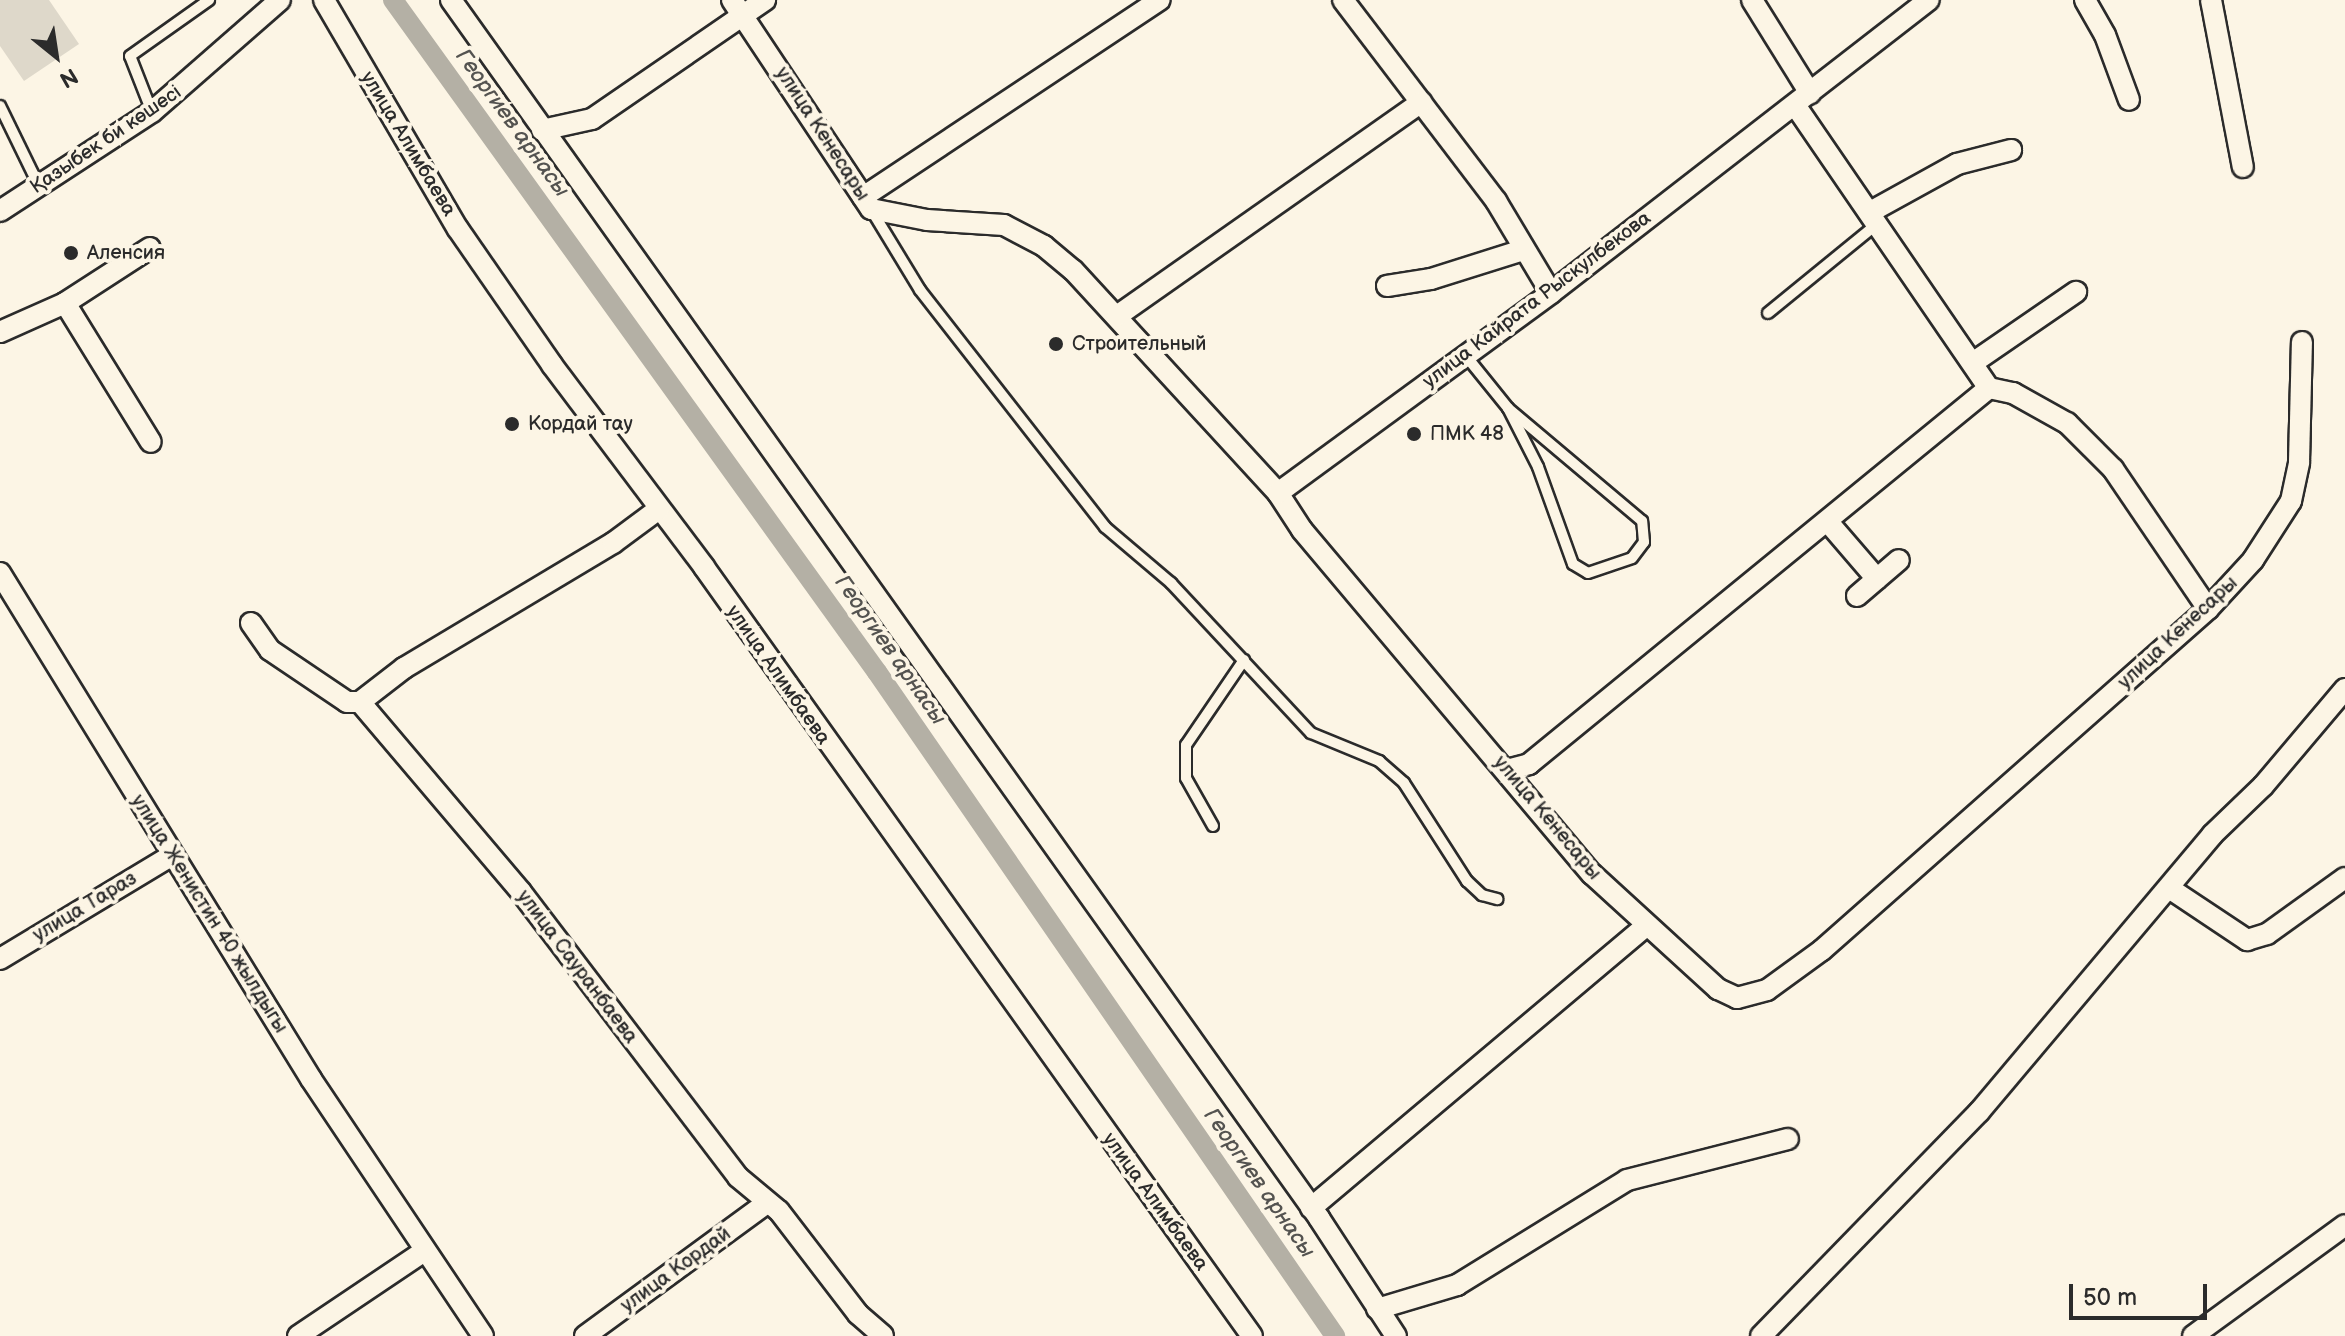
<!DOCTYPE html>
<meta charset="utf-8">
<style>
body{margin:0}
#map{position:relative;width:2345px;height:1336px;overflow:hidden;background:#fcf5e5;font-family:"Balsamiq Sans",sans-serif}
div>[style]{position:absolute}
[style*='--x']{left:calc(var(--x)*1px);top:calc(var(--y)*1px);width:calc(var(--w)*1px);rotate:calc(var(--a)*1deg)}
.green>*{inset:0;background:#ded8ca}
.canal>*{height:20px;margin:-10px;padding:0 10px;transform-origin:10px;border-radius:10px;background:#b4b0a5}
.roads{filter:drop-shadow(2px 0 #2b2b2b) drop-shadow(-2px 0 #2b2b2b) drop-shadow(0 2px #2b2b2b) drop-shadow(0 -2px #2b2b2b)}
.service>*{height:10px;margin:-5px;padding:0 5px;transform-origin:5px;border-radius:5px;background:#fcf5e5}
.minor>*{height:20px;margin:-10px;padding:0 10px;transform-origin:10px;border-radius:10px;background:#fcf5e5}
.dots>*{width:22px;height:22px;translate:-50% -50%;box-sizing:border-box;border:4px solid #fcf5e5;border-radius:50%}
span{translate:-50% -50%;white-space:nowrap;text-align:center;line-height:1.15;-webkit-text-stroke:8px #fcf5e5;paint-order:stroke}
.street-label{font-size:20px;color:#2b2b2b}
.poi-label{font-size:20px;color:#2b2b2b}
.left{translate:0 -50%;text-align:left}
.water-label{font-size:22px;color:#545350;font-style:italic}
.north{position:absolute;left:16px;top:16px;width:80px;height:80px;-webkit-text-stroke:6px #fcf5e5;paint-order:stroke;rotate:150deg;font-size:22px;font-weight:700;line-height:32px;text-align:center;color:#2b2b2b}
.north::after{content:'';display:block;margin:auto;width:28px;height:36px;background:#2b2b2b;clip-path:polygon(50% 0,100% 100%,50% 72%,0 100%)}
.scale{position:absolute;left:2069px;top:1284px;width:138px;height:36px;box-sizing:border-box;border:4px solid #2b2b2b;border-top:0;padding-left:10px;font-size:24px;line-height:28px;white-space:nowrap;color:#2b2b2b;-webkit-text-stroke:6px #fcf5e5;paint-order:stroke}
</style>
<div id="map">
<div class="green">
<i style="clip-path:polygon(0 0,49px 0,79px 44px,24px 81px,0 46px)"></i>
</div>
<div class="canal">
<i style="--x:393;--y:0;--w:828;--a:54.24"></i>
<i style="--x:877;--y:672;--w:807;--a:55.4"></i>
</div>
<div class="roads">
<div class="service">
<i style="--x:0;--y:106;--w:89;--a:64"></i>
<i style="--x:152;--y:112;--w:60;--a:-111.4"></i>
<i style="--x:130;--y:56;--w:97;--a:-35.3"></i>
<i style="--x:872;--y:211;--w:92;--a:58.7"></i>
<i style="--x:920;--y:290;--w:301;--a:52"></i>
<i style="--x:1105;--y:527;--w:87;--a:40.3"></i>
<i style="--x:1171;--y:583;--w:205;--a:47"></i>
<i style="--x:1311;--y:733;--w:74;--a:22.4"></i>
<i style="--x:1379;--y:761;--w:33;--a:41"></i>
<i style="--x:1404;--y:783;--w:117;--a:57.3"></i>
<i style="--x:1467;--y:881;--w:21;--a:43"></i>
<i style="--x:1482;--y:895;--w:16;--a:15"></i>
<i style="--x:1768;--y:313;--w:141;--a:-39.2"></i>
<i style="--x:1466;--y:356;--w:67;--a:51.1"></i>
<i style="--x:1508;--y:408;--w:66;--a:63"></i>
<i style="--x:1538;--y:467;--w:103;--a:70.2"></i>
<i style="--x:1573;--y:564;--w:17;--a:31"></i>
<i style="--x:1588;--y:573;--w:46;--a:-18.8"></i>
<i style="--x:1632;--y:558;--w:20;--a:-53"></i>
<i style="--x:1644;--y:542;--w:21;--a:-95"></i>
<i style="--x:1642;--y:521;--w:175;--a:-139.9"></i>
<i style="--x:1213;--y:826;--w:55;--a:-119.4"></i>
<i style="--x:1186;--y:778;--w:33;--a:-90"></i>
<i style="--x:1186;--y:745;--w:103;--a:-55.7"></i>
</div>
<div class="minor">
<i style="--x:324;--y:0;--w:265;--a:59.7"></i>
<i style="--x:458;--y:229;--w:165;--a:55.3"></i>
<i style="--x:552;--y:365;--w:253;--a:53"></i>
<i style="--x:704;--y:567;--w:944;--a:54.53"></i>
<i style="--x:451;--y:0;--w:1496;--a:54.52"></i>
<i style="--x:1319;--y:1218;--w:141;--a:56.9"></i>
<i style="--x:732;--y:0;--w:251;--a:56.4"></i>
<i style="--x:871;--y:209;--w:57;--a:11.1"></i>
<i style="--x:927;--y:220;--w:77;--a:3.7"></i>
<i style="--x:1004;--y:225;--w:45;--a:27.7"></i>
<i style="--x:1044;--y:246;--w:38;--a:40"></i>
<i style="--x:1073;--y:270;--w:303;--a:47.4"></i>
<i style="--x:1278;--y:493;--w:44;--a:57"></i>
<i style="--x:1302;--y:530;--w:450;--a:49.9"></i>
<i style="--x:1592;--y:874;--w:171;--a:42.4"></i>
<i style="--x:1718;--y:989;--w:21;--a:25"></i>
<i style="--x:1737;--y:998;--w:31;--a:-15"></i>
<i style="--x:1767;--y:990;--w:68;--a:-36"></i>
<i style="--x:1822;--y:950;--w:515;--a:-41.46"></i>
<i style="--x:2208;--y:609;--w:67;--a:-47.4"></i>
<i style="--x:2253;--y:560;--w:70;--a:-57.2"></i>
<i style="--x:2291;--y:501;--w:40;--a:-78"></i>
<i style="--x:2299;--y:462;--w:120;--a:-88.6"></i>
<i style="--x:1343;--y:0;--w:253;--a:52.7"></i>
<i style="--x:1496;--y:201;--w:107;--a:59.1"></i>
<i style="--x:1752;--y:0;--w:110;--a:58.1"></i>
<i style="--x:2085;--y:0;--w:40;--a:60.3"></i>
<i style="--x:2105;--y:35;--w:69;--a:69.7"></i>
<i style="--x:2211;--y:0;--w:170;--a:79.2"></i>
<i style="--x:1795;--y:105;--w:343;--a:55.6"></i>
<i style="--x:542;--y:130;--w:51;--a:-12.4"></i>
<i style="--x:592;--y:119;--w:210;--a:-34.5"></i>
<i style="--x:863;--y:197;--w:356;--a:-33.6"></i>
<i style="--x:0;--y:211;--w:181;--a:-33.1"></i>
<i style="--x:152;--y:112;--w:170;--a:-41.2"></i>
<i style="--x:1872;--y:211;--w:97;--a:-28.9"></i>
<i style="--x:1957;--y:164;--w:56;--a:-14.5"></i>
<i style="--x:1387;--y:286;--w:45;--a:-9"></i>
<i style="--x:1431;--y:279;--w:96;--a:-17.5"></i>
<i style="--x:65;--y:303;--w:163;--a:58.3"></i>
<i style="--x:1117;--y:316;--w:372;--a:-35.1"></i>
<i style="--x:0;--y:332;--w:71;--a:-24"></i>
<i style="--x:65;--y:303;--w:101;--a:-32.9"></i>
<i style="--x:1974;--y:362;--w:124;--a:-34.5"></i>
<i style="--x:1989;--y:388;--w:25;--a:12"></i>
<i style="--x:2013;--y:393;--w:62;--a:29.1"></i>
<i style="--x:2067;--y:423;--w:65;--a:45"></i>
<i style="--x:2113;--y:469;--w:169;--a:55.8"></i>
<i style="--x:1278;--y:493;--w:338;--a:-36.2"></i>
<i style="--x:1551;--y:293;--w:478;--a:-37.8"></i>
<i style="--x:1828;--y:522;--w:75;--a:49.3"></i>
<i style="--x:0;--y:573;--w:594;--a:58.42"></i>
<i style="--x:311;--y:1079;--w:309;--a:56.2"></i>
<i style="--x:1857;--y:596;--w:55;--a:-40.6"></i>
<i style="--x:251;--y:623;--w:33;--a:55"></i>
<i style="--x:270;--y:650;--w:93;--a:34"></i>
<i style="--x:347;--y:702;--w:13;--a:0"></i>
<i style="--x:360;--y:702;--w:249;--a:49.7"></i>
<i style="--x:521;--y:892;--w:358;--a:52.7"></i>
<i style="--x:738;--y:1177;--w:53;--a:39.7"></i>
<i style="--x:779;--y:1211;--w:130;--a:52.5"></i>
<i style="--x:858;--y:1314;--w:33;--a:41"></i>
<i style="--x:360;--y:702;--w:56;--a:-37.7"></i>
<i style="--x:404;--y:668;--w:244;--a:-30.9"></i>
<i style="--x:613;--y:543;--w:57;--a:-36.5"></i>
<i style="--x:1507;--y:770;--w:23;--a:-15"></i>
<i style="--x:1529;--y:764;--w:594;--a:-39.26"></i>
<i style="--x:2169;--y:888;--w:94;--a:33.7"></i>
<i style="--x:2247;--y:940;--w:21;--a:-17"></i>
<i style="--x:2267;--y:934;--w:96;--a:-35.7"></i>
<i style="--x:0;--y:959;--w:200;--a:-31.1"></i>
<i style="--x:1311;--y:1208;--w:438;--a:-40.1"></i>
<i style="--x:1377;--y:1309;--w:84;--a:-16.7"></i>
<i style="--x:1457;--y:1285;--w:200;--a:-31.7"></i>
<i style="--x:1627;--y:1180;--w:166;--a:-14.3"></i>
<i style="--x:298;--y:1336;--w:151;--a:-33.9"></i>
<i style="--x:585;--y:1336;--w:225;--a:-36.2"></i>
<i style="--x:1761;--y:1336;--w:313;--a:-45.8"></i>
<i style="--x:1979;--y:1112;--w:362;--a:-49.9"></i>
<i style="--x:2212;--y:835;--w:71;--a:-43.9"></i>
<i style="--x:2263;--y:786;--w:127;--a:-49.8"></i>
<i style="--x:2193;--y:1336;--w:188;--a:-36.1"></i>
</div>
</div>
<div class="dots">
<i style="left:71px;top:253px;background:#2b2b2b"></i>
<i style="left:1056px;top:344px;background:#2b2b2b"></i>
<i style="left:512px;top:424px;background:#2b2b2b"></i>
<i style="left:1414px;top:434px;background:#2b2b2b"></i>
</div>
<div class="street-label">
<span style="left:822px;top:134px;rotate:57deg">улица Кенесары</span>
<span style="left:106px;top:140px;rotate:-34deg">Қазыбек би көшесі</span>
<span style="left:408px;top:144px;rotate:59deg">улица Алимбаева</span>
<span style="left:1537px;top:300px;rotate:-37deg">улица Кайрата Рыскулбекова</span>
<span style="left:2178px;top:633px;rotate:-43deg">улица Кенесары</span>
<span style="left:778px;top:675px;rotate:55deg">улица Алимбаева</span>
<span style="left:1547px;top:818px;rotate:50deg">улица Кенесары</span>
<span style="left:85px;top:907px;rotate:-31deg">улица Тараз</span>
<span style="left:209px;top:914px;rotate:58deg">улица Женистин 40 жылдыгы</span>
<span style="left:577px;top:967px;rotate:53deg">улица Сауранбаева</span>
<span style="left:1155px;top:1202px;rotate:54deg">улица Алимбаева</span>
<span style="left:676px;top:1270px;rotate:-36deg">улица Кордай</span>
</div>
<div class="poi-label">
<span class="left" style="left:87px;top:253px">Аленсия</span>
<span class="left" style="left:1072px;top:344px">Строительный</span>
<span class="left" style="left:528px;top:424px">Кордай тау</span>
<span class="left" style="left:1430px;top:434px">ПМК 48</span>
</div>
<div class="water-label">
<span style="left:512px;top:123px;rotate:54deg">Георгиев арнасы</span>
<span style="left:890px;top:650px;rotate:55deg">Георгиев арнасы</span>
<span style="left:1259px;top:1183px;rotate:55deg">Георгиев арнасы</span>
</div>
<div class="north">N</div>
<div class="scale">50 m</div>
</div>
